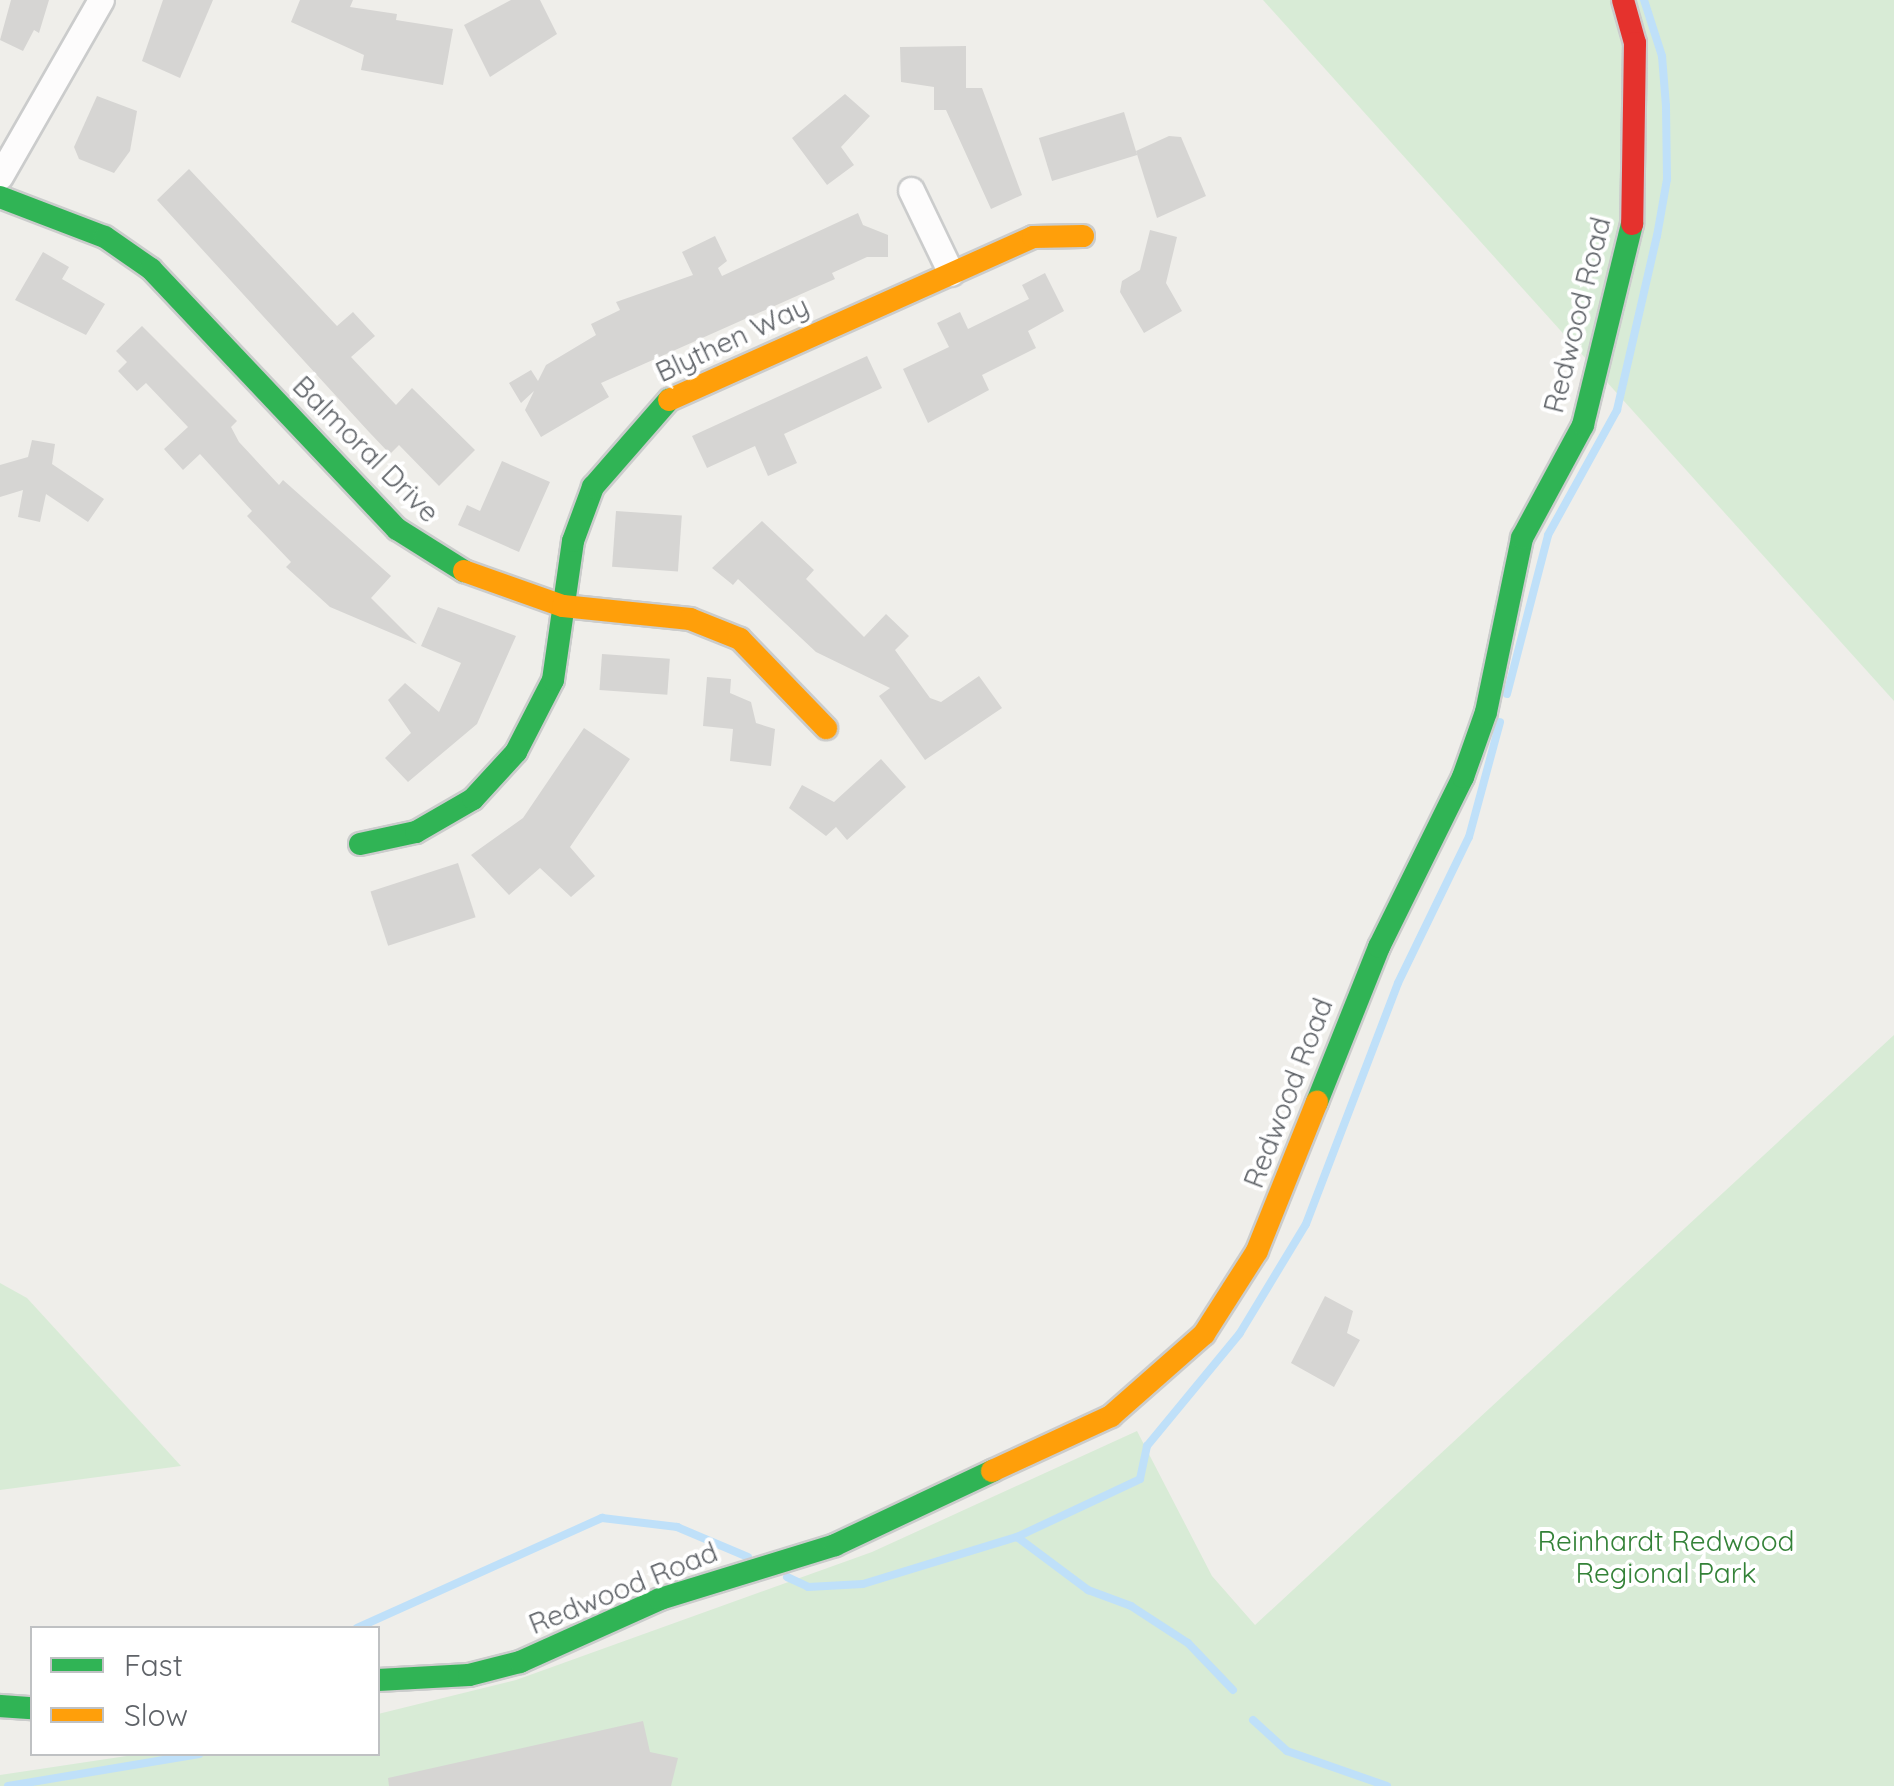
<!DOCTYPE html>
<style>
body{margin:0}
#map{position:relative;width:1894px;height:1786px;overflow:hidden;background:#efeeea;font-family:Quicksand,sans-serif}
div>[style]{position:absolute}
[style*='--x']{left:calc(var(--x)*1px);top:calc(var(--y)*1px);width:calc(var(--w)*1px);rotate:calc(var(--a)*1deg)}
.green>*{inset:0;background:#d8ebd6}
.stream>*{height:8px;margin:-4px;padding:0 4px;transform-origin:4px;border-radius:4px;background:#bfe0f9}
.building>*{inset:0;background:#d6d5d3;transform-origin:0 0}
.roads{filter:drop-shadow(2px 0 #cbcccc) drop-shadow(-2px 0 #cbcccc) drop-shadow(0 2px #cbcccc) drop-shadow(0 -2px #cbcccc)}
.street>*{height:25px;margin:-12.5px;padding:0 12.5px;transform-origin:12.5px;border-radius:12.5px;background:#fdfcfc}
.fast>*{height:22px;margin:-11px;padding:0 11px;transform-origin:11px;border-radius:11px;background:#30b455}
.slow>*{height:22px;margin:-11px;padding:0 11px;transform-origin:11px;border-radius:11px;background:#ff9f0a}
.jam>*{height:22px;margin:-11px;padding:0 11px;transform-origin:11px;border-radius:11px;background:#e5322d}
span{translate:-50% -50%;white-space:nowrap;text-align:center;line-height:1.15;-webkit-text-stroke:8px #fff;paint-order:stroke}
.street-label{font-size:28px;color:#5f6368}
.park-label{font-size:28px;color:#348238}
.legend{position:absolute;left:30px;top:1626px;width:350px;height:130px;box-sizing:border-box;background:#fff;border:2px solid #bfc1c3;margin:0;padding:12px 18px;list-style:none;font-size:30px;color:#5f6368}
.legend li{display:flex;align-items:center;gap:20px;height:50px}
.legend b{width:50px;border:2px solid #bfc1c3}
</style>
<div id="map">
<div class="green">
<i style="clip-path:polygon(1263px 0,1894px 0,1894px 701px)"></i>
<i style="clip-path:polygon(1894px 1035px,1894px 1786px,0 1786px,0 1775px,140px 1754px,378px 1754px,378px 1714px,516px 1680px,872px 1552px,1137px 1431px,1212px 1576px,1255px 1625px)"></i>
<i style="clip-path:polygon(0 1283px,27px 1298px,181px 1466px,0 1490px)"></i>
</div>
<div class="stream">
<i style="--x:1507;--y:694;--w:164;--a:-75.5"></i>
<i style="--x:1548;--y:535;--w:143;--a:-61.1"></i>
<i style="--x:1617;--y:410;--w:179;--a:-77.1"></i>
<i style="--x:1657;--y:236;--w:58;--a:-80"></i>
<i style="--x:1667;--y:179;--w:73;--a:-90.8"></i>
<i style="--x:1666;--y:106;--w:50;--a:-94.6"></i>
<i style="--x:1662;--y:56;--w:59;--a:-107.8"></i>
<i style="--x:1017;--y:1537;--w:89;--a:36.7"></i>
<i style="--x:1088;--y:1590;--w:46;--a:20.4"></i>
<i style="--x:1131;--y:1606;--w:68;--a:33"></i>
<i style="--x:1188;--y:1643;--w:65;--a:46.2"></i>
<i style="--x:787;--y:1577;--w:23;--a:25"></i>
<i style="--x:808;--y:1587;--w:55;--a:-3.1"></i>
<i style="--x:863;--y:1584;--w:161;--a:-17"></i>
<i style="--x:1017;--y:1537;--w:136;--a:-25.2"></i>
<i style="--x:1140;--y:1479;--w:34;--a:-78"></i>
<i style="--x:1147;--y:1446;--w:146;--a:-50.5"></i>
<i style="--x:1240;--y:1333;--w:127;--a:-58.8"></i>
<i style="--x:1306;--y:1224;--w:258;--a:-69.1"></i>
<i style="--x:1398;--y:983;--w:162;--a:-64.1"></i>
<i style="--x:1469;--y:837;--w:119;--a:-74.9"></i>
<i style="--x:357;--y:1628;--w:269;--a:-24.2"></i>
<i style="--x:602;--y:1518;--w:76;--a:6.8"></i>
<i style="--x:677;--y:1527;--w:77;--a:22.9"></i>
<i style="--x:1253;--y:1720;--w:46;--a:42.4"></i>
<i style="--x:1287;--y:1751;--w:106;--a:19.3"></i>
<i style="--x:8;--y:1786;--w:194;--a:-9.5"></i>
</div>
<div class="building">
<i style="clip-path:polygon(11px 0,49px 0,39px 33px,34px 30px,23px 51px,0 40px)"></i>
<i style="clip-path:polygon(163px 0,213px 0,180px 78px,142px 61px)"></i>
<i style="clip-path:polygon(300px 0,353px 0,350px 7px,397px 14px,396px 20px,453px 29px,443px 85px,361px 70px,364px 55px,291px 22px)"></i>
<i style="clip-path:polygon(511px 0,540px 0,557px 34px,490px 77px,464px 25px)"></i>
<i style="clip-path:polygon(966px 46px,966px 88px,982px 88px,1022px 195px,991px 209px,946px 110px,934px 110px,934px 87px,901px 82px,900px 47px)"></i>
<i style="clip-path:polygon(845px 94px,870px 116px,841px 147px,854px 165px,827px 185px,792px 138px)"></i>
<i style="clip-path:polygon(97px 96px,137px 111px,130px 151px,114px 173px,79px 159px,74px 147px)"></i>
<i style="left:1124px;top:112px;width:45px;height:89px;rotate:73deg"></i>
<i style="clip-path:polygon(1169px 136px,1181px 137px,1206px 196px,1157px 218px,1136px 151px)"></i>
<i style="clip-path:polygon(189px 169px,337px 326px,353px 312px,375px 336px,351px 357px,396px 405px,412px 388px,475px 450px,439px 486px,399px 445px,390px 454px,369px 432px,157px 200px)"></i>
<i style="clip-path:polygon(858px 213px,863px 225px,888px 235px,888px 257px,867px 257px,832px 273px,835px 279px,601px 383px,609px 397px,541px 437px,525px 410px,534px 391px,521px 403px,509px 383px,531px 370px,538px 381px,546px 365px,596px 335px,591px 324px,620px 310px,616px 302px,693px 275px,682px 252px,715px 236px,727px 261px,718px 268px,722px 276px)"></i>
<i style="clip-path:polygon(1150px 230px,1177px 237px,1166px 283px,1182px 311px,1144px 333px,1120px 292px,1122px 281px,1140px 270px)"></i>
<i style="clip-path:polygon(43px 252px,69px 267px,62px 279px,105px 304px,86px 335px,15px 300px)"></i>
<i style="clip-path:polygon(1045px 273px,1064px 311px,1028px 331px,1036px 348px,982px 375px,989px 390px,928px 423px,903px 369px,949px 347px,937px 323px,960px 312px,968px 329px,1029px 299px,1022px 285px)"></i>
<i style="clip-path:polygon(142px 326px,237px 421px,231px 427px,239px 442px,279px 485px,283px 480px,391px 576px,371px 598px,417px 644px,330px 607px,286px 567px,291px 562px,247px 516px,252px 511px,200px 454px,183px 470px,164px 449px,188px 427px,146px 383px,137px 391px,118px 371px,127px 362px,116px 351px)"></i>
<i style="clip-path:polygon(867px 356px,882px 388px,784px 434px,797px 463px,768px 476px,755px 446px,707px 468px,692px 436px)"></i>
<i style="clip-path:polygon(32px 440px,55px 444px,52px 464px,104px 499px,88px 522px,46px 494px,40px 522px,18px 517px,23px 490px,0 497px,0 465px,28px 457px)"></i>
<i style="clip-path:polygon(502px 461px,550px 482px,519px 552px,458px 525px,467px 505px,480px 511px)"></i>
<i style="left:616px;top:511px;width:66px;height:56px;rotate:4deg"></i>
<i style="clip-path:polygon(762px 521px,814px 570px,806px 579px,864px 637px,886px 614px,909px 636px,895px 650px,930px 698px,941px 702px,979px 676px,1002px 708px,925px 760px,879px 696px,890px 688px,816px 652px,738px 579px,733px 585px,712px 568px)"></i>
<i style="clip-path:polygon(438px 607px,516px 636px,477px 724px,408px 782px,385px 758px,411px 733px,388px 700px,405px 683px,439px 712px,461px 663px,421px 646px)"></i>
<i style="left:602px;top:654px;width:68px;height:36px;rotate:4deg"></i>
<i style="clip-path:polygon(707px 677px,731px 679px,730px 693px,751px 702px,756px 723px,775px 729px,771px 766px,730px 761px,733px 729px,703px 726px)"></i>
<i style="clip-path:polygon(584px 728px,630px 759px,570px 847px,595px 876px,571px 897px,540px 868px,509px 895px,471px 855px,523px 818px)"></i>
<i style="clip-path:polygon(881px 759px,906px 787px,847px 840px,836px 827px,826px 836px,789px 808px,802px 785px,834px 802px)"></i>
<i style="left:458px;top:863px;width:57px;height:92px;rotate:72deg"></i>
<i style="clip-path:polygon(1325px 1296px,1353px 1311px,1347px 1333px,1360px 1340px,1334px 1387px,1291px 1363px)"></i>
<i style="clip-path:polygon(643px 1721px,650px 1752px,678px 1758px,671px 1786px,389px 1786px,388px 1778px)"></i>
</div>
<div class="roads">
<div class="street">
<i style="--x:0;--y:176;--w:203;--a:-60.2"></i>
<i style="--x:911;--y:190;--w:92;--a:64.3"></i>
</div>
<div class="fast">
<i style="--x:0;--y:197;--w:112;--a:20.9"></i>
<i style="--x:105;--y:237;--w:56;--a:34.8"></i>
<i style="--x:151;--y:269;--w:358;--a:46.6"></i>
<i style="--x:397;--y:529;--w:79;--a:32.1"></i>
<i style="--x:360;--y:844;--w:57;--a:-12.1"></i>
<i style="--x:416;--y:832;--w:66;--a:-30.1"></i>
<i style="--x:473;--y:799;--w:64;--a:-47.5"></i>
<i style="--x:516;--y:752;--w:81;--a:-62.8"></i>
<i style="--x:553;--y:680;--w:140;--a:-81.8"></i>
<i style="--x:573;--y:541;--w:58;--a:-69.7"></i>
<i style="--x:593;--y:487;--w:116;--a:-48.9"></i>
<i style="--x:1317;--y:1102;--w:167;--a:-68.2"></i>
<i style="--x:1379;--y:947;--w:190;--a:-63.7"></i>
<i style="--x:1463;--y:777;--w:69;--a:-70.5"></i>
<i style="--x:1486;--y:712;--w:178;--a:-78.3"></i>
<i style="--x:1522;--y:538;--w:128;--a:-61.6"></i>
<i style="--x:1583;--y:425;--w:207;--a:-76.3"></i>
<i style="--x:378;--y:1680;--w:91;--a:-3.1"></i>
<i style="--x:469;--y:1675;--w:53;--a:-14.3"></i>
<i style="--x:520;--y:1662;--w:154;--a:-24.2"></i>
<i style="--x:660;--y:1599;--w:183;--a:-17.1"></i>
<i style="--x:835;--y:1545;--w:174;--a:-25.2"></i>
<i style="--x:0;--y:1706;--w:32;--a:4"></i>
</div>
<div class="slow">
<i style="--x:669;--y:400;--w:399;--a:-24.1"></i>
<i style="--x:1033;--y:237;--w:50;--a:-1.1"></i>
<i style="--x:464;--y:571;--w:105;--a:19.5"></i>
<i style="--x:563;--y:606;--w:128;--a:5.8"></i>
<i style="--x:690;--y:619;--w:54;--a:21.8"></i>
<i style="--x:740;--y:639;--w:124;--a:46"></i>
<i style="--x:992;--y:1471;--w:131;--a:-24.8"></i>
<i style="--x:1111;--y:1416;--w:124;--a:-41.4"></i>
<i style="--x:1204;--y:1334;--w:98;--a:-57.4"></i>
<i style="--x:1257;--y:1251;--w:161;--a:-68.1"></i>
</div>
<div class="jam">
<i style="--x:1623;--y:0;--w:45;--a:74.4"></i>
<i style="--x:1635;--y:43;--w:181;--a:90.9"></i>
</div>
</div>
<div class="street-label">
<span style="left:1577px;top:315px;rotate:-76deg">Redwood Road</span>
<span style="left:732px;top:339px;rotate:-25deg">Blythen Way</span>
<span style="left:366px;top:449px;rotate:45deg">Balmoral Drive</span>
<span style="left:1288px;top:1093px;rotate:-69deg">Redwood Road</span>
<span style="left:623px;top:1588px;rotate:-22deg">Redwood Road</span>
</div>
<div class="park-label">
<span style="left:1666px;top:1557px">Reinhardt Redwood<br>Regional Park</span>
</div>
<ul class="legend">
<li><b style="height:12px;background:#30b455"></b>Fast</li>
<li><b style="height:12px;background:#ff9f0a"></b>Slow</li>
</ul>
</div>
